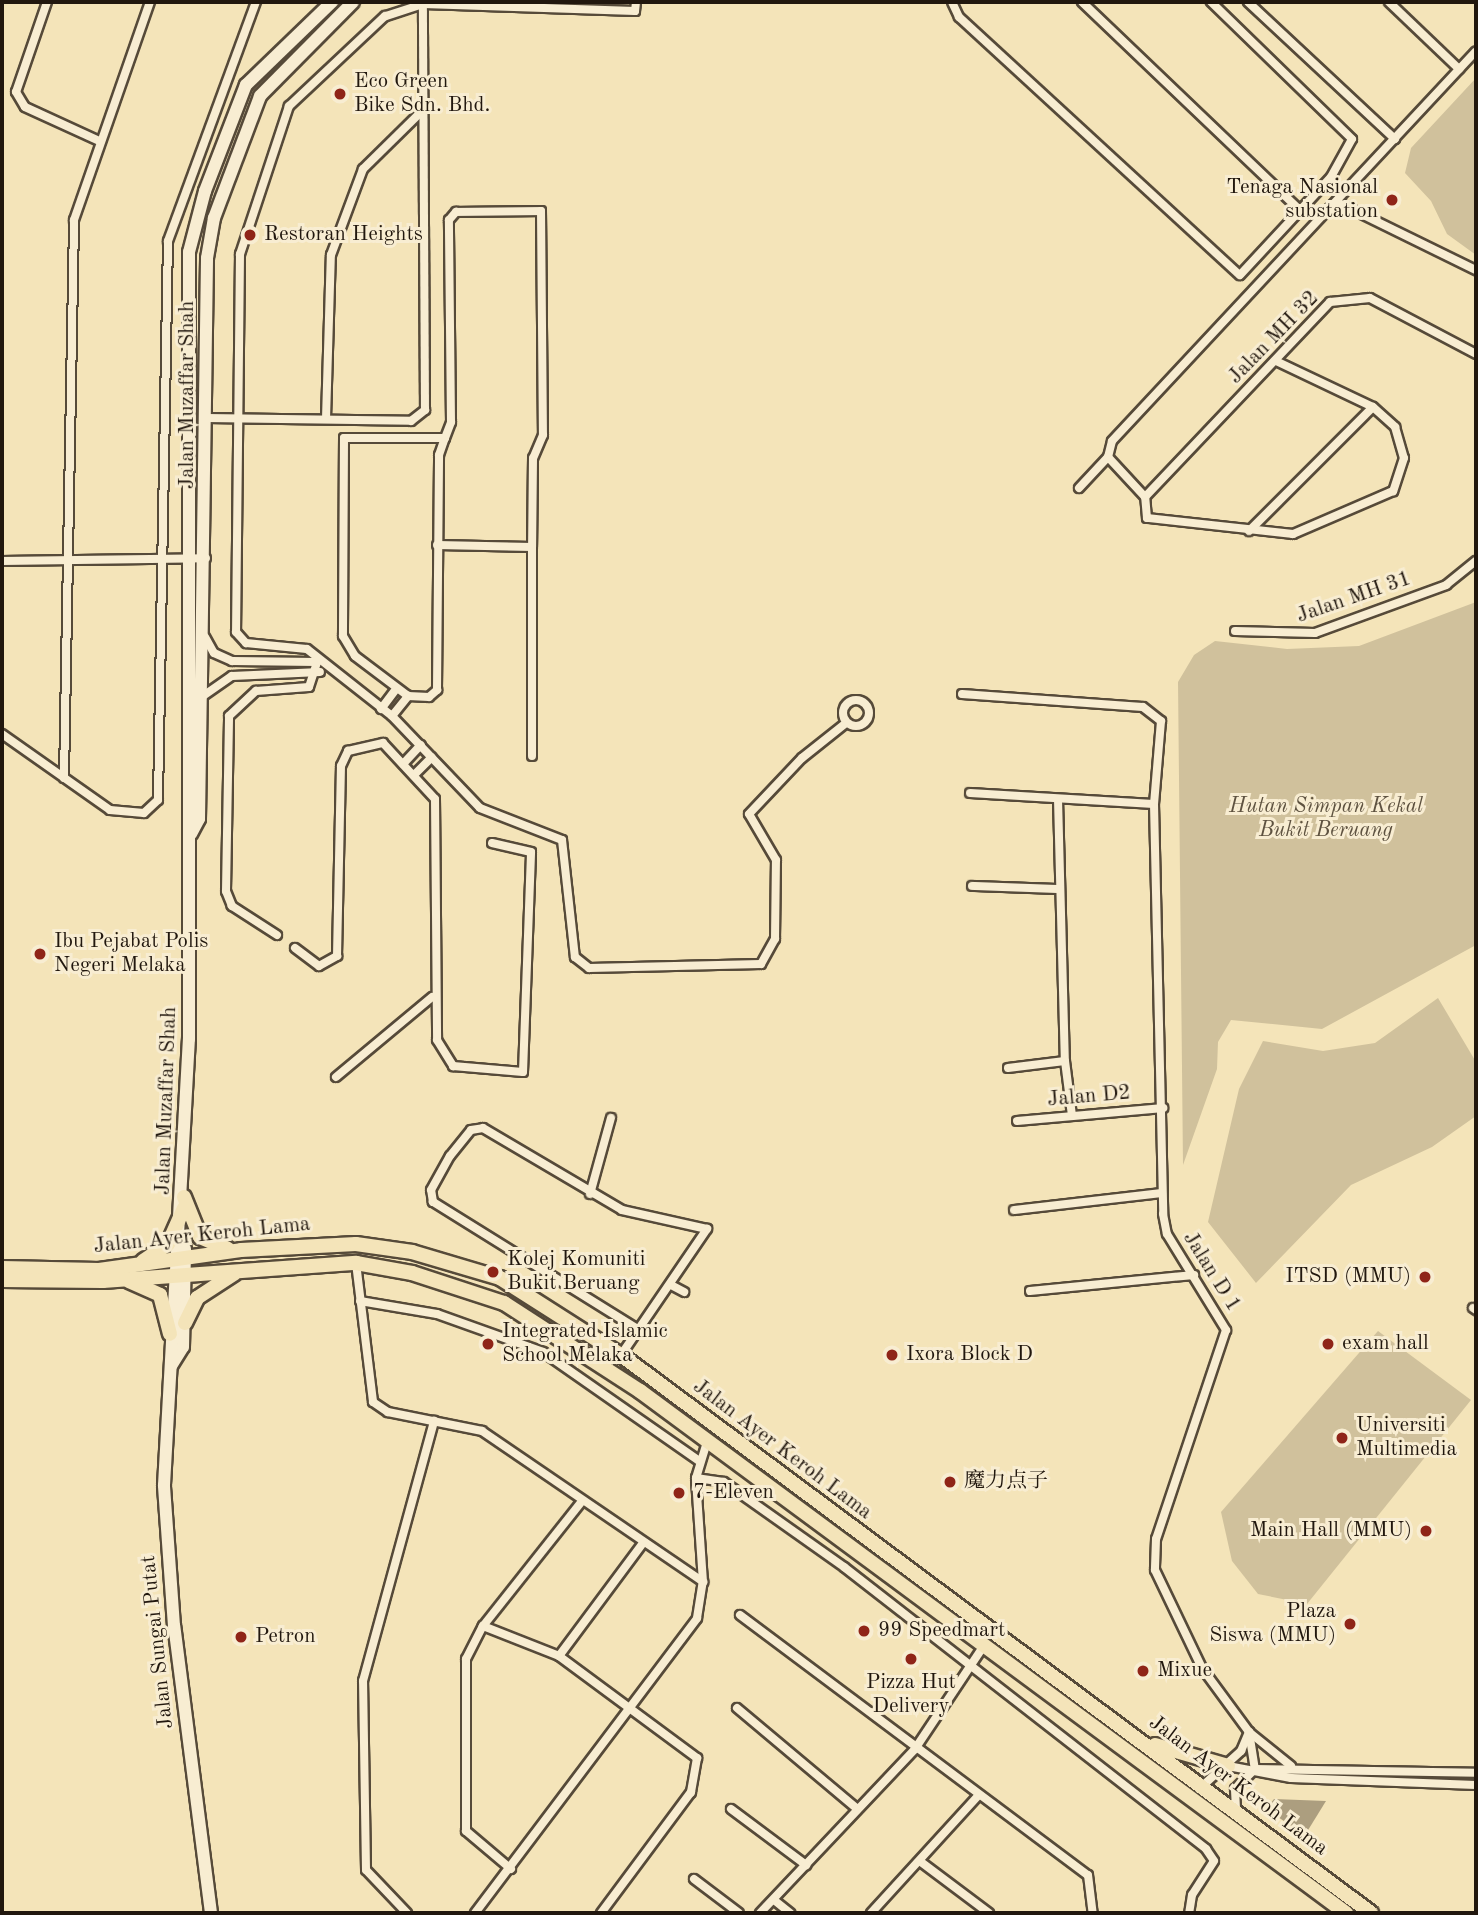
<!DOCTYPE html>
<meta charset="utf-8">
<style>
body{margin:0}
#map{position:relative;width:1478px;height:1915px;overflow:hidden;background:#f4e4b9;font-family:"Old Standard TT","Noto Serif SC",serif}
div>[style]{position:absolute}
[style*='--x']{left:calc(var(--x)*1px);top:calc(var(--y)*1px);width:calc(var(--w)*1px);rotate:calc(var(--a)*1deg)}
.green>*{inset:0;background:#d0c19c}
.water>*{inset:0;background:#ac9e7f}
.roads{filter:drop-shadow(2px 0 #564a39) drop-shadow(-2px 0 #564a39) drop-shadow(0 2px #564a39) drop-shadow(0 -2px #564a39)}
.street>*{height:8px;margin:-4px;padding:0 4px;transform-origin:4px;border-radius:4px;background:#f8edd2}
.street>.ring{margin:-4px;padding:0;box-sizing:content-box;background:none;border:8px solid #f8edd2;border-radius:50%}
.secondary>*{height:12px;margin:-6px;padding:0 6px;transform-origin:6px;border-radius:6px;background:#f8edd2}
.primary>*{height:14px;margin:-7px;padding:0 7px;transform-origin:7px;border-radius:7px;background:#f4e4b9}
.dots>*{width:19px;height:19px;translate:-50% -50%;box-sizing:border-box;border:4px solid #f8edd2;border-radius:50%}
span{translate:-50% -50%;white-space:nowrap;text-align:center;line-height:1.15;-webkit-text-stroke:6px #f8edd2;paint-order:stroke}
.poi-label{font-size:21px;color:#21170e}
.left{translate:0 -50%;text-align:left}
.right{translate:-100% -50%;text-align:right}
.street-label{font-size:21px;color:#21170e}
.park-label{font-size:21px;color:#5e5240;font-style:italic}
.frame{position:absolute;inset:0;border:4px solid #21170e;pointer-events:none}
</style>
<div id="map">
<div class="green">
<i style="clip-path:polygon(1476px 78px,1476px 255px,1447px 234px,1431px 201px,1405px 173px,1411px 148px)"></i>
<i style="clip-path:polygon(1476px 602px,1476px 945px,1322px 1029px,1231px 1020px,1218px 1042px,1217px 1069px,1183px 1165px,1178px 682px,1194px 655px,1215px 641px,1287px 649px,1359px 646px)"></i>
<i style="clip-path:polygon(1438px 998px,1476px 1062px,1476px 1116px,1432px 1147px,1351px 1185px,1256px 1283px,1208px 1222px,1239px 1089px,1263px 1041px,1323px 1051px,1375px 1043px)"></i>
<i style="clip-path:polygon(1378px 1331px,1471px 1400px,1307px 1604px,1258px 1594px,1232px 1561px,1221px 1512px)"></i>
</div>
<div class="water">
<i style="clip-path:polygon(1274px 1799px,1326px 1801px,1305px 1835px,1266px 1809px)"></i>
</div>
<div class="roads">
<div class="street">
<i style="--x:47;--y:2;--w:95;--a:109"></i>
<i style="--x:16;--y:92;--w:17;--a:59"></i>
<i style="--x:25;--y:107;--w:79;--a:24.6"></i>
<i style="--x:636;--y:2;--w:9;--a:96"></i>
<i style="--x:635;--y:11;--w:212;--a:-178.1"></i>
<i style="--x:423;--y:4;--w:40;--a:162"></i>
<i style="--x:385;--y:16;--w:132;--a:136.8"></i>
<i style="--x:289;--y:106;--w:156;--a:108.3"></i>
<i style="--x:240;--y:254;--w:378;--a:90.6"></i>
<i style="--x:236;--y:632;--w:15;--a:48"></i>
<i style="--x:246;--y:643;--w:61;--a:5.6"></i>
<i style="--x:307;--y:649;--w:108;--a:38.2"></i>
<i style="--x:392;--y:716;--w:127;--a:46.3"></i>
<i style="--x:480;--y:808;--w:88;--a:21.3"></i>
<i style="--x:562;--y:840;--w:118;--a:83.7"></i>
<i style="--x:575;--y:957;--w:18;--a:38"></i>
<i style="--x:589;--y:968;--w:172;--a:-1.3"></i>
<i style="--x:761;--y:964;--w:29;--a:-61"></i>
<i style="--x:775;--y:939;--w:79;--a:-89.3"></i>
<i style="--x:776;--y:860;--w:53;--a:-120.4"></i>
<i style="--x:749;--y:814;--w:77;--a:-46.6"></i>
<i style="--x:802;--y:758;--w:56;--a:-38.5"></i>
<i style="--x:952;--y:2;--w:17;--a:65"></i>
<i style="--x:959;--y:17;--w:381;--a:42.6"></i>
<i style="--x:1240;--y:275;--w:134;--a:-47.1"></i>
<i style="--x:1331;--y:177;--w:43;--a:-61.1"></i>
<i style="--x:1352;--y:139;--w:197;--a:-135.8"></i>
<i style="--x:1082;--y:2;--w:301;--a:43.7"></i>
<i style="--x:1248;--y:2;--w:201;--a:43"></i>
<i style="--x:1389;--y:2;--w:97;--a:43.7"></i>
<i style="--x:1339;--y:203;--w:153;--a:26.1"></i>
<i style="--x:1276;--y:361;--w:107;--a:25.4"></i>
<i style="--x:1373;--y:407;--w:30;--a:42"></i>
<i style="--x:1395;--y:427;--w:32;--a:74"></i>
<i style="--x:1404;--y:458;--w:35;--a:108"></i>
<i style="--x:1393;--y:491;--w:109;--a:156.7"></i>
<i style="--x:1293;--y:534;--w:147;--a:-173.7"></i>
<i style="--x:1147;--y:518;--w:21;--a:-95"></i>
<i style="--x:1145;--y:497;--w:269;--a:-46.5"></i>
<i style="--x:1330;--y:302;--w:40;--a:-5.7"></i>
<i style="--x:1370;--y:298;--w:120;--a:27.8"></i>
<i style="--x:207;--y:418;--w:204;--a:0.8"></i>
<i style="--x:411;--y:421;--w:18;--a:-38"></i>
<i style="--x:425;--y:410;--w:406;--a:-90.3"></i>
<i style="--x:326;--y:419;--w:164;--a:-88.3"></i>
<i style="--x:331;--y:255;--w:92;--a:-69.6"></i>
<i style="--x:363;--y:169;--w:86;--a:-44.5"></i>
<i style="--x:445;--y:438;--w:101;--a:180"></i>
<i style="--x:344;--y:438;--w:198;--a:90.3"></i>
<i style="--x:343;--y:636;--w:23;--a:59"></i>
<i style="--x:355;--y:656;--w:66;--a:37"></i>
<i style="--x:408;--y:696;--w:21;--a:3"></i>
<i style="--x:429;--y:697;--w:11;--a:-41"></i>
<i style="--x:437;--y:690;--w:235;--a:-89.5"></i>
<i style="--x:439;--y:455;--w:18;--a:-71"></i>
<i style="--x:445;--y:438;--w:17;--a:-69"></i>
<i style="--x:451;--y:422;--w:202;--a:-90.6"></i>
<i style="--x:449;--y:220;--w:11;--a:-49"></i>
<i style="--x:456;--y:212;--w:85;--a:-0.7"></i>
<i style="--x:541;--y:211;--w:224;--a:89.5"></i>
<i style="--x:543;--y:435;--w:25;--a:113"></i>
<i style="--x:533;--y:458;--w:89;--a:90.6"></i>
<i style="--x:1108;--y:457;--w:54;--a:47.2"></i>
<i style="--x:1079;--y:488;--w:42;--a:-46.9"></i>
<i style="--x:1108;--y:457;--w:16;--a:-76"></i>
<i style="--x:1112;--y:441;--w:533;--a:-46.97"></i>
<i style="--x:1249;--y:531;--w:175;--a:-45"></i>
<i style="--x:437;--y:545;--w:95;--a:1.2"></i>
<i style="--x:532;--y:547;--w:209;--a:90"></i>
<i style="--x:2;--y:561;--w:204;--a:-0.8"></i>
<i style="--x:1235;--y:631;--w:80;--a:1.4"></i>
<i style="--x:1315;--y:633;--w:140;--a:-20.1"></i>
<i style="--x:1446;--y:585;--w:38;--a:-39"></i>
<i style="--x:205;--y:637;--w:18;--a:61"></i>
<i style="--x:214;--y:653;--w:20;--a:24"></i>
<i style="--x:232;--y:661;--w:85;--a:0.7"></i>
<i style="--x:962;--y:694;--w:181;--a:4.1"></i>
<i style="--x:1143;--y:707;--w:23;--a:38"></i>
<i style="--x:1161;--y:721;--w:83;--a:94.8"></i>
<i style="--x:1154;--y:804;--w:410;--a:88.7"></i>
<i style="--x:1163;--y:1214;--w:20;--a:79"></i>
<i style="--x:1167;--y:1234;--w:113;--a:58.4"></i>
<i style="--x:1226;--y:1330;--w:220;--a:108.5"></i>
<i style="--x:1156;--y:1539;--w:31;--a:92"></i>
<i style="--x:1155;--y:1570;--w:109;--a:64.4"></i>
<i style="--x:1202;--y:1668;--w:79;--a:53.7"></i>
<i style="--x:1249;--y:1732;--w:37;--a:81"></i>
<i style="--x:203;--y:696;--w:35;--a:-35"></i>
<i style="--x:232;--y:676;--w:88;--a:-2.6"></i>
<i class="ring" style="left:843px;top:700px;width:18px;height:18px"></i>
<i style="--x:381;--y:709;--w:26;--a:-53"></i>
<i style="--x:392;--y:716;--w:26;--a:-51"></i>
<i style="--x:2;--y:734;--w:132;--a:35.1"></i>
<i style="--x:110;--y:810;--w:34;--a:5"></i>
<i style="--x:144;--y:813;--w:19;--a:-43"></i>
<i style="--x:158;--y:800;--w:559;--a:-88.98"></i>
<i style="--x:168;--y:241;--w:255;--a:-69.8"></i>
<i style="--x:403;--y:764;--w:26;--a:-47"></i>
<i style="--x:414;--y:775;--w:25;--a:-45"></i>
<i style="--x:64;--y:778;--w:558;--a:-88.97"></i>
<i style="--x:74;--y:220;--w:231;--a:-70.8"></i>
<i style="--x:970;--y:793;--w:184;--a:3.4"></i>
<i style="--x:1058;--y:799;--w:262;--a:88.5"></i>
<i style="--x:1065;--y:1061;--w:55;--a:82.7"></i>
<i style="--x:972;--y:886;--w:88;--a:2"></i>
<i style="--x:277;--y:935;--w:54;--a:-147.2"></i>
<i style="--x:232;--y:906;--w:16;--a:-112"></i>
<i style="--x:226;--y:891;--w:175;--a:-89"></i>
<i style="--x:229;--y:716;--w:37;--a:-43"></i>
<i style="--x:256;--y:691;--w:53;--a:-4.3"></i>
<i style="--x:309;--y:687;--w:26;--a:-72"></i>
<i style="--x:295;--y:948;--w:30;--a:37"></i>
<i style="--x:319;--y:966;--w:21;--a:-29"></i>
<i style="--x:337;--y:956;--w:190;--a:-88.8"></i>
<i style="--x:341;--y:766;--w:17;--a:-65"></i>
<i style="--x:348;--y:751;--w:36;--a:-13"></i>
<i style="--x:383;--y:743;--w:76;--a:47.1"></i>
<i style="--x:435;--y:799;--w:241;--a:89.5"></i>
<i style="--x:437;--y:1040;--w:31;--a:58"></i>
<i style="--x:453;--y:1066;--w:70;--a:4.9"></i>
<i style="--x:523;--y:1072;--w:220;--a:-87.9"></i>
<i style="--x:531;--y:852;--w:40;--a:-167"></i>
<i style="--x:1008;--y:1068;--w:57;--a:-7"></i>
<i style="--x:336;--y:1077;--w:125;--a:-39.8"></i>
<i style="--x:1017;--y:1121;--w:147;--a:-5.1"></i>
<i style="--x:590;--y:1194;--w:79;--a:-74.6"></i>
<i style="--x:1014;--y:1210;--w:149;--a:-6.6"></i>
<i style="--x:356;--y:1263;--w:140;--a:83"></i>
<i style="--x:373;--y:1402;--w:18;--a:34"></i>
<i style="--x:388;--y:1412;--w:96;--a:11.4"></i>
<i style="--x:482;--y:1431;--w:268;--a:34.3"></i>
<i style="--x:671;--y:1285;--w:15;--a:28"></i>
<i style="--x:1030;--y:1291;--w:165;--a:-5.6"></i>
<i style="--x:360;--y:1301;--w:78;--a:9.6"></i>
<i style="--x:437;--y:1314;--w:113;--a:19.7"></i>
<i style="--x:543;--y:1352;--w:189;--a:34.9"></i>
<i style="--x:1473;--y:1308;--w:4;--a:34"></i>
<i style="--x:639;--y:1330;--w:243;--a:-148.1"></i>
<i style="--x:433;--y:1202;--w:12;--a:-99"></i>
<i style="--x:431;--y:1190;--w:39;--a:-61"></i>
<i style="--x:450;--y:1156;--w:33;--a:-51"></i>
<i style="--x:471;--y:1130;--w:12;--a:-9"></i>
<i style="--x:483;--y:1128;--w:161;--a:30.5"></i>
<i style="--x:622;--y:1210;--w:87;--a:12.6"></i>
<i style="--x:621;--y:1355;--w:153;--a:-55.7"></i>
<i style="--x:696;--y:1478;--w:28;--a:8"></i>
<i style="--x:724;--y:1482;--w:147;--a:35.3"></i>
<i style="--x:844;--y:1567;--w:459;--a:37.9"></i>
<i style="--x:1206;--y:1849;--w:14;--a:56"></i>
<i style="--x:1214;--y:1861;--w:40;--a:122.9"></i>
<i style="--x:1192;--y:1895;--w:18;--a:99"></i>
<i style="--x:740;--y:1615;--w:434;--a:36.8"></i>
<i style="--x:1088;--y:1875;--w:38;--a:83"></i>
<i style="--x:483;--y:1626;--w:82;--a:21.5"></i>
<i style="--x:559;--y:1656;--w:172;--a:36.5"></i>
<i style="--x:697;--y:1758;--w:35;--a:100"></i>
<i style="--x:691;--y:1792;--w:151;--a:126.6"></i>
<i style="--x:559;--y:1656;--w:141;--a:-53.4"></i>
<i style="--x:737;--y:1708;--w:155;--a:40"></i>
<i style="--x:1228;--y:1766;--w:64;--a:10.8"></i>
<i style="--x:1291;--y:1778;--w:185;--a:2.2"></i>
<i style="--x:1199;--y:1789;--w:57;--a:-42.1"></i>
<i style="--x:1241;--y:1751;--w:21;--a:-67"></i>
<i style="--x:1249;--y:1732;--w:54;--a:39"></i>
<i style="--x:731;--y:1809;--w:94;--a:36.7"></i>
<i style="--x:1236;--y:1809;--w:20;--a:-93"></i>
<i style="--x:1235;--y:1789;--w:28;--a:-45"></i>
<i style="--x:1255;--y:1769;--w:221;--a:1"></i>
<i style="--x:921;--y:1862;--w:85;--a:36.9"></i>
<i style="--x:511;--y:1869;--w:59;--a:-139.8"></i>
<i style="--x:466;--y:1831;--w:172;--a:-90"></i>
<i style="--x:466;--y:1659;--w:37;--a:-63"></i>
<i style="--x:483;--y:1626;--w:159;--a:-51.6"></i>
<i style="--x:694;--y:1879;--w:56;--a:37.1"></i>
<i style="--x:774;--y:1900;--w:21;--a:39"></i>
<i style="--x:407;--y:1913;--w:59;--a:-133.6"></i>
<i style="--x:366;--y:1870;--w:189;--a:-90.9"></i>
<i style="--x:363;--y:1681;--w:270;--a:-74.7"></i>
<i style="--x:475;--y:1913;--w:369;--a:-53"></i>
<i style="--x:697;--y:1618;--w:36;--a:-81"></i>
<i style="--x:703;--y:1582;--w:104;--a:-93.9"></i>
<i style="--x:696;--y:1478;--w:38;--a:-73"></i>
<i style="--x:760;--y:1913;--w:226;--a:-46.6"></i>
<i style="--x:915;--y:1749;--w:123;--a:-56.3"></i>
<i style="--x:871;--y:1913;--w:159;--a:-47.6"></i>
</div>
<div class="secondary">
<i style="--x:191;--y:834;--w:17;--a:-62"></i>
<i style="--x:199;--y:819;--w:561;--a:-89.18"></i>
<i style="--x:207;--y:258;--w:41;--a:-80.1"></i>
<i style="--x:214;--y:218;--w:130;--a:-69.3"></i>
<i style="--x:260;--y:96;--w:132;--a:-45.3"></i>
<i style="--x:171;--y:1366;--w:22;--a:-58"></i>
<i style="--x:183;--y:1347;--w:98;--a:-88.8"></i>
<i style="--x:211;--y:1913;--w:289;--a:-97.3"></i>
<i style="--x:174;--y:1626;--w:141;--a:-94.1"></i>
<i style="--x:164;--y:1485;--w:447;--a:-86.8"></i>
<i style="--x:189;--y:1039;--w:787;--a:-90"></i>
<i style="--x:189;--y:252;--w:63;--a:-75.3"></i>
<i style="--x:205;--y:191;--w:114;--a:-68.9"></i>
<i style="--x:246;--y:85;--w:120;--a:-44"></i>
</div>
<div class="primary">
<i style="--x:184;--y:1197;--w:43;--a:68.2"></i>
<i style="--x:200;--y:1237;--w:30;--a:23"></i>
<i style="--x:143;--y:1261;--w:30;--a:-34"></i>
<i style="--x:168;--y:1244;--w:39;--a:-66"></i>
<i style="--x:2;--y:1268;--w:97;--a:1.2"></i>
<i style="--x:99;--y:1270;--w:143;--a:-8"></i>
<i style="--x:241;--y:1250;--w:115;--a:-3"></i>
<i style="--x:356;--y:1244;--w:57;--a:8.1"></i>
<i style="--x:412;--y:1252;--w:92;--a:16.5"></i>
<i style="--x:500;--y:1278;--w:143;--a:32.5"></i>
<i style="--x:621;--y:1355;--w:935;--a:36.65"></i>
<i style="--x:2;--y:1280;--w:101;--a:0.6"></i>
<i style="--x:103;--y:1281;--w:254;--a:-4.1"></i>
<i style="--x:356;--y:1263;--w:57;--a:10.1"></i>
<i style="--x:412;--y:1273;--w:97;--a:18.1"></i>
<i style="--x:504;--y:1303;--w:162;--a:32.9"></i>
<i style="--x:640;--y:1391;--w:878;--a:36.48"></i>
<i style="--x:129;--y:1281;--w:34;--a:24"></i>
<i style="--x:160;--y:1295;--w:40;--a:75.6"></i>
<i style="--x:185;--y:1323;--w:28;--a:-64"></i>
<i style="--x:197;--y:1298;--w:45;--a:-33.3"></i>
<i style="--x:1155;--y:1745;--w:76;--a:16"></i>
</div>
</div>
<div class="dots">
<i style="left:340px;top:94px;background:#8f2418"></i>
<i style="left:1392px;top:200px;background:#8f2418"></i>
<i style="left:250px;top:235px;background:#8f2418"></i>
<i style="left:40px;top:954px;background:#8f2418"></i>
<i style="left:493px;top:1272px;background:#8f2418"></i>
<i style="left:1425px;top:1277px;background:#8f2418"></i>
<i style="left:488px;top:1344px;background:#8f2418"></i>
<i style="left:1328px;top:1344px;background:#8f2418"></i>
<i style="left:892px;top:1355px;background:#8f2418"></i>
<i style="left:1342px;top:1438px;background:#8f2418"></i>
<i style="left:950px;top:1482px;background:#8f2418"></i>
<i style="left:679px;top:1493px;background:#8f2418"></i>
<i style="left:1426px;top:1531px;background:#8f2418"></i>
<i style="left:1350px;top:1624px;background:#8f2418"></i>
<i style="left:864px;top:1631px;background:#8f2418"></i>
<i style="left:241px;top:1637px;background:#8f2418"></i>
<i style="left:911px;top:1659px;background:#8f2418"></i>
<i style="left:1143px;top:1671px;background:#8f2418"></i>
</div>
<div class="poi-label">
<span class="left" style="left:354px;top:94px">Eco Green<br>Bike Sdn. Bhd.</span>
<span class="right" style="left:1378px;top:200px">Tenaga Nasional<br>substation</span>
<span class="left" style="left:264px;top:235px">Restoran Heights</span>
<span class="left" style="left:54px;top:954px">Ibu Pejabat Polis<br>Negeri Melaka</span>
<span class="left" style="left:507px;top:1272px">Kolej Komuniti<br>Bukit Beruang</span>
<span class="right" style="left:1411px;top:1277px">ITSD (MMU)</span>
<span class="left" style="left:502px;top:1344px">Integrated Islamic<br>School Melaka</span>
<span class="left" style="left:1342px;top:1344px">exam hall</span>
<span class="left" style="left:906px;top:1355px">Ixora Block D</span>
<span class="left" style="left:1356px;top:1438px">Universiti<br>Multimedia</span>
<span class="left" style="left:964px;top:1482px">魔力点子</span>
<span class="left" style="left:693px;top:1493px">7-Eleven</span>
<span class="right" style="left:1412px;top:1531px">Main Hall (MMU)</span>
<span class="right" style="left:1336px;top:1624px">Plaza<br>Siswa (MMU)</span>
<span class="left" style="left:878px;top:1631px">99 Speedmart</span>
<span class="left" style="left:255px;top:1637px">Petron</span>
<span class="left" style="left:1157px;top:1671px">Mixue</span>
<span style="left:911px;top:1695px">Pizza Hut<br>Delivery</span>
</div>
<div class="street-label">
<span style="left:1274px;top:338px;rotate:-46deg">Jalan MH 32</span>
<span style="left:188px;top:395px;rotate:-90deg">Jalan Muzaffar Shah</span>
<span style="left:1354px;top:598px;rotate:-19deg">Jalan MH 31</span>
<span style="left:1089px;top:1097px;rotate:-5deg">Jalan D2</span>
<span style="left:167px;top:1101px;rotate:-88deg">Jalan Muzaffar Shah</span>
<span style="left:202px;top:1236px;rotate:-6deg">Jalan Ayer Keroh Lama</span>
<span style="left:1211px;top:1272px;rotate:58deg">Jalan D 1</span>
<span style="left:782px;top:1450px;rotate:37deg">Jalan Ayer Keroh Lama</span>
<span style="left:158px;top:1642px;rotate:-96deg">Jalan Sungai Putat</span>
<span style="left:1238px;top:1786px;rotate:37deg">Jalan Ayer Keroh Lama</span>
</div>
<div class="park-label">
<span style="left:1326px;top:819px">Hutan Simpan Kekal<br>Bukit Beruang</span>
</div>
<div class="frame"></div>
</div>
